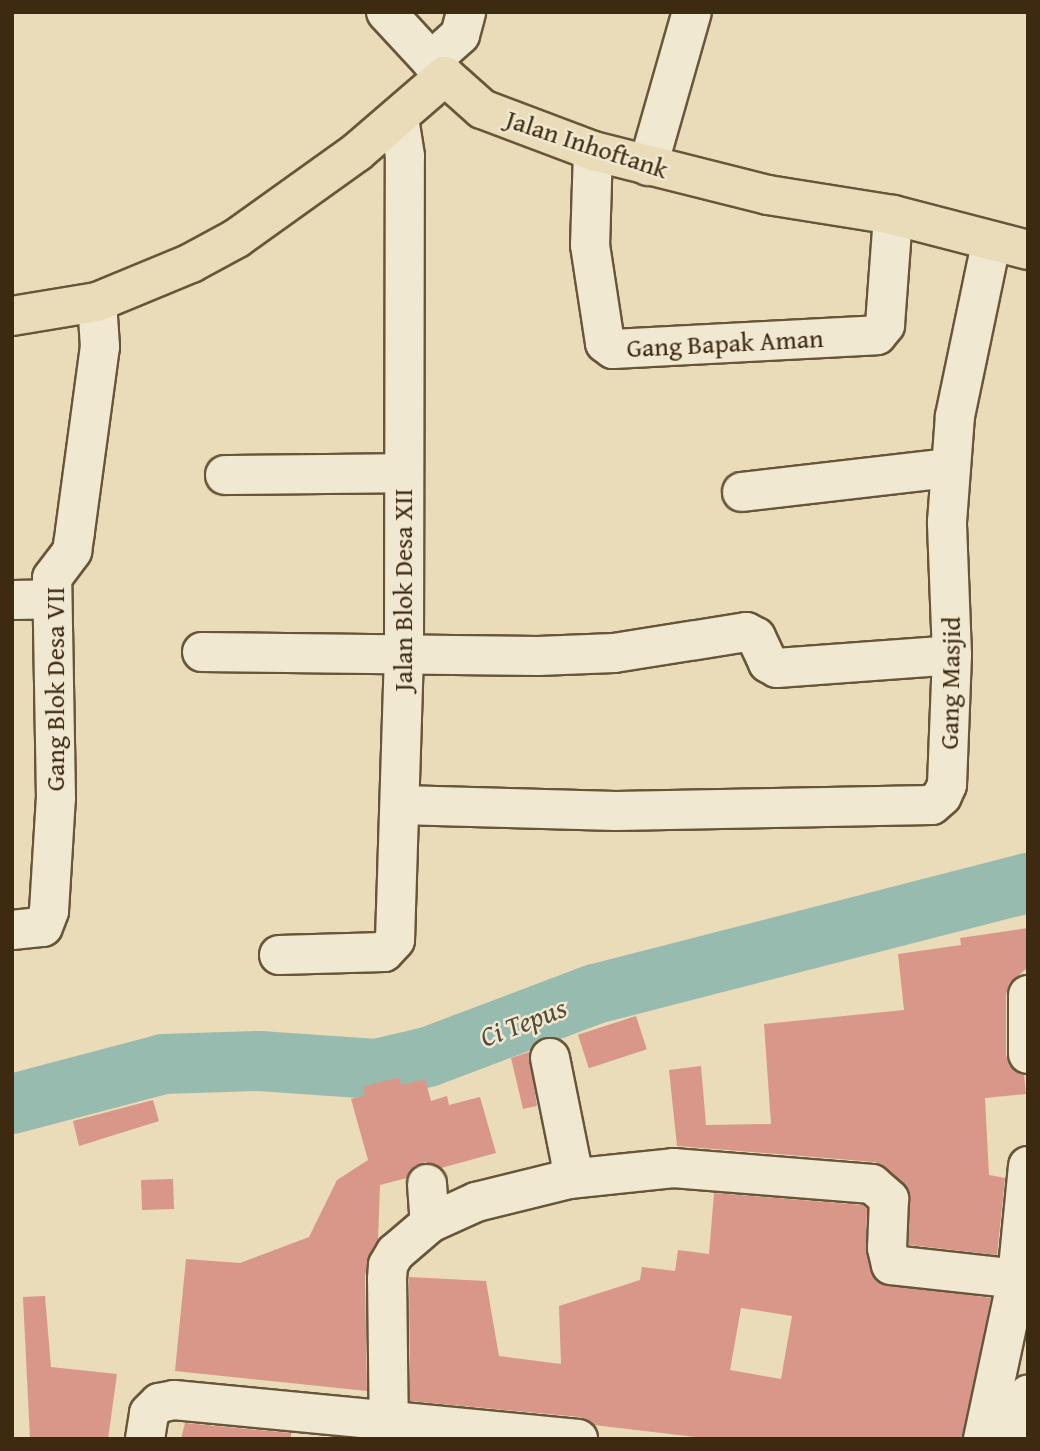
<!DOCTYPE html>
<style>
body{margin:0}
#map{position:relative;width:1040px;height:1451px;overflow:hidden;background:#eadbb9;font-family:"Gentium Book Plus",serif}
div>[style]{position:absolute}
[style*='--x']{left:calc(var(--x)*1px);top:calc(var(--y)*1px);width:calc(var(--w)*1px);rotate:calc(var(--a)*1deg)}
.river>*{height:60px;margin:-30px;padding:0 30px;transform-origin:30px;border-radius:30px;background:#98bbaf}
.building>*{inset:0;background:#d99789;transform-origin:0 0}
.roads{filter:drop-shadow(2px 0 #68563a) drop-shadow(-2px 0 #68563a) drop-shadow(0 2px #68563a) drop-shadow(0 -2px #68563a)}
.minor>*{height:38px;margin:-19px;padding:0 19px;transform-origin:19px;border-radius:19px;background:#f1e8d2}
.major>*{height:38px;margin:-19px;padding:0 19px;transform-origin:19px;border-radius:19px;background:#eadbb9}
span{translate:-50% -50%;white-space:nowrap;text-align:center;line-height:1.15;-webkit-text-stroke:5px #f1e8d2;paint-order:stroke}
.street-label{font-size:26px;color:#3d2a10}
.water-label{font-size:28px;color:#544e38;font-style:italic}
.frame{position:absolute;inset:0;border:14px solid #3d2a10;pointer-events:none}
</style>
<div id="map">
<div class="river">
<i style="--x:12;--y:1104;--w:156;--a:-14.8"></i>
<i style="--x:163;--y:1064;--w:96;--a:-1.8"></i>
<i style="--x:259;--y:1061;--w:117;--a:3.9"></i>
<i style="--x:376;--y:1069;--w:53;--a:-13"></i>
<i style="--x:428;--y:1057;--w:178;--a:-20.7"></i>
<i style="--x:595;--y:994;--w:447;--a:-14.4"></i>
</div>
<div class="building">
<i style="clip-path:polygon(1028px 928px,1028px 967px,1009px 984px,1006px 995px,1006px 1055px,1009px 1065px,1024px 1075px,1026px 1094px,985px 1098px,989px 1175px,1005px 1178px,997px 1255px,909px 1245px,909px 1191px,886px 1168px,875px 1162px,677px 1146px,669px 1070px,701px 1066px,706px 1125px,771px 1124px,764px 1024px,904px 1010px,898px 954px,961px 945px,960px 938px)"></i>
<i style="left:636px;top:1016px;width:35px;height:61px;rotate:72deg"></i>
<i style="clip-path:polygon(529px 1052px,537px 1106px,523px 1109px,511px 1058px)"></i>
<i style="clip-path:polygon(399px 1077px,401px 1085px,425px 1079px,431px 1101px,447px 1096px,449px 1105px,480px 1097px,496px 1153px,441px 1168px,425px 1162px,414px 1166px,407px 1178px,380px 1185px,378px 1240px,369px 1255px,365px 1277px,367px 1391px,175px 1371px,186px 1259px,240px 1263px,309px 1237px,337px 1180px,368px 1160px,351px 1099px,365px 1095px,363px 1087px)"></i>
<i style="clip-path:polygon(153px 1100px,159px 1121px,79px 1146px,73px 1121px)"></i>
<i style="left:173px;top:1179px;width:30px;height:32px;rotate:88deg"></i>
<i style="clip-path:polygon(evenodd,714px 1193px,863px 1205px,867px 1209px,866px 1253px,877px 1282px,991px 1298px,962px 1439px,712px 1439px,594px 1425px,580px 1417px,410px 1401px,409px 1277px,486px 1281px,499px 1356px,561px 1364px,559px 1306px,640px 1280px,642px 1267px,675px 1271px,678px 1250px,709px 1254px,714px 1193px,741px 1308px,792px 1316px,781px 1379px,730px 1370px,741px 1308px)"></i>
<i style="clip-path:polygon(45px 1296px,51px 1367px,117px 1374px,108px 1439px,30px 1439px,23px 1297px)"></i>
<i style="clip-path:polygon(185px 1423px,291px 1433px,291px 1439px,181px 1439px)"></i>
</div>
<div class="roads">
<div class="minor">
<i style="--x:386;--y:12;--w:87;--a:47.3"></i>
<i style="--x:431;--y:61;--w:39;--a:-42"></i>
<i style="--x:460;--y:35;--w:24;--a:-75"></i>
<i style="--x:593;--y:151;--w:94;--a:91.8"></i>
<i style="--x:590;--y:245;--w:99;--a:81.3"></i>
<i style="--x:605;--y:343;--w:10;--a:37"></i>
<i style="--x:613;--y:349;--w:264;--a:-3"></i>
<i style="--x:877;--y:335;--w:13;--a:-51"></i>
<i style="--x:885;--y:325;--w:110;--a:-85.8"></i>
<i style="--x:648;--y:166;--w:160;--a:-74.1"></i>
<i style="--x:225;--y:475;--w:178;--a:-0.6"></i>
<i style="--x:742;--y:492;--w:210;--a:-6.6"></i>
<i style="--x:12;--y:600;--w:39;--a:-1"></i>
<i style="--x:202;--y:652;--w:336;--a:0.7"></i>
<i style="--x:538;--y:656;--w:76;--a:-2.3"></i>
<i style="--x:614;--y:653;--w:134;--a:-9"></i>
<i style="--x:746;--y:632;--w:11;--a:27"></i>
<i style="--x:756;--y:637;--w:29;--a:65"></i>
<i style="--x:768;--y:663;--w:10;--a:29"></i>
<i style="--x:777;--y:668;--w:175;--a:-4.2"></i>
<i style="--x:400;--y:805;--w:216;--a:1.6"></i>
<i style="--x:616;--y:811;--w:316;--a:-1.1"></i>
<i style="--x:932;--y:805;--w:13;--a:-42"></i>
<i style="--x:942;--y:796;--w:12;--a:-66"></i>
<i style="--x:947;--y:785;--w:130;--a:-87.8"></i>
<i style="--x:952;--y:655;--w:133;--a:-92.2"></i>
<i style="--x:947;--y:522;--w:106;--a:-85.7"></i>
<i style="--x:955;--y:416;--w:177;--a:-78.2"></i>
<i style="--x:12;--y:930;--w:31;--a:-6"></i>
<i style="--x:43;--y:927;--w:17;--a:-69"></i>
<i style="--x:49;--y:911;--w:113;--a:-86.5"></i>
<i style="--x:56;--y:798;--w:220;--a:-91"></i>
<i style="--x:52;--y:578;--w:34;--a:-53"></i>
<i style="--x:72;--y:551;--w:20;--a:-81"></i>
<i style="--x:75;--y:531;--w:186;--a:-82.3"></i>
<i style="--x:100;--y:347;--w:45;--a:-93.8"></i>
<i style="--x:279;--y:955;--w:105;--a:-1.6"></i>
<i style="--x:384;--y:952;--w:16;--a:-47"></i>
<i style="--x:395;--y:940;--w:288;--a:-88.2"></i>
<i style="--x:404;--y:652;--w:496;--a:-89.9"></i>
<i style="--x:405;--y:156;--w:38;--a:-99"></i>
<i style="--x:1028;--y:995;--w:59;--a:90"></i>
<i style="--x:550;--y:1058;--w:106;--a:78.6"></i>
<i style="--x:571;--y:1162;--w:17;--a:97"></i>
<i style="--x:1028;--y:1166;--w:114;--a:95.6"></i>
<i style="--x:1017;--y:1279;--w:11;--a:5"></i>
<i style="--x:427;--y:1184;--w:39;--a:86"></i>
<i style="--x:145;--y:1439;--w:26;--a:-81"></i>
<i style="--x:149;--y:1413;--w:14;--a:-45"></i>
<i style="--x:159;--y:1403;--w:15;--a:-11"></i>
<i style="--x:174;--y:1400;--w:406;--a:5.5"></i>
<i style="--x:389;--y:1439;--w:160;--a:-90.7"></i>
<i style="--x:387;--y:1279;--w:14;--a:-86"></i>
<i style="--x:388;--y:1265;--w:14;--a:-60"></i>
<i style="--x:395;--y:1253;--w:46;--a:-40.6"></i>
<i style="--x:430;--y:1223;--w:51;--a:-24.5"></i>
<i style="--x:476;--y:1202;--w:96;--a:-13.9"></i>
<i style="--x:569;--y:1179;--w:105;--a:-6"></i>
<i style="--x:673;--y:1168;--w:200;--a:4.6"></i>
<i style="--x:872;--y:1184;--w:23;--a:41"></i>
<i style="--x:889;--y:1199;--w:49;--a:92.3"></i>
<i style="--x:887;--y:1248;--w:17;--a:77"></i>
<i style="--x:891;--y:1265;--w:127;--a:6.3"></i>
<i style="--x:1017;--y:1279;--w:164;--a:102"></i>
<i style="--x:1021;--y:1439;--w:45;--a:-81"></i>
</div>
<div class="major">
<i style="--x:12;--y:316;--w:86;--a:-9.4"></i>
<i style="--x:97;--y:302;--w:102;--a:-22.5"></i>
<i style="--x:191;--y:263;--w:52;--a:-28.5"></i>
<i style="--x:237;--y:238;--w:148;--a:-35.6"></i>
<i style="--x:357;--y:152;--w:116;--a:-40.8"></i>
<i style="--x:445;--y:76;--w:50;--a:41.7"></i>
<i style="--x:482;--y:109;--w:119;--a:20.7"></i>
<i style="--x:593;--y:151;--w:180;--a:14.1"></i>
<i style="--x:768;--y:195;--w:127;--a:9.1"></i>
<i style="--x:893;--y:215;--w:139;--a:14.5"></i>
</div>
</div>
<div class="street-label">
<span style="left:587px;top:144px;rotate:18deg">Jalan Inhoftank</span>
<span style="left:725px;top:343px;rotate:-3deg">Gang Bapak Aman</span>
<span style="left:403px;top:590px;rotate:-90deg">Jalan Blok Desa XII</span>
<span style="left:950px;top:683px;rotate:-89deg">Gang Masjid</span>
<span style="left:55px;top:689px;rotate:-90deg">Gang Blok Desa VII</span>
</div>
<div class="water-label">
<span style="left:523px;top:1022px;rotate:-21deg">Ci Tepus</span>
</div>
<div class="frame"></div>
</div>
